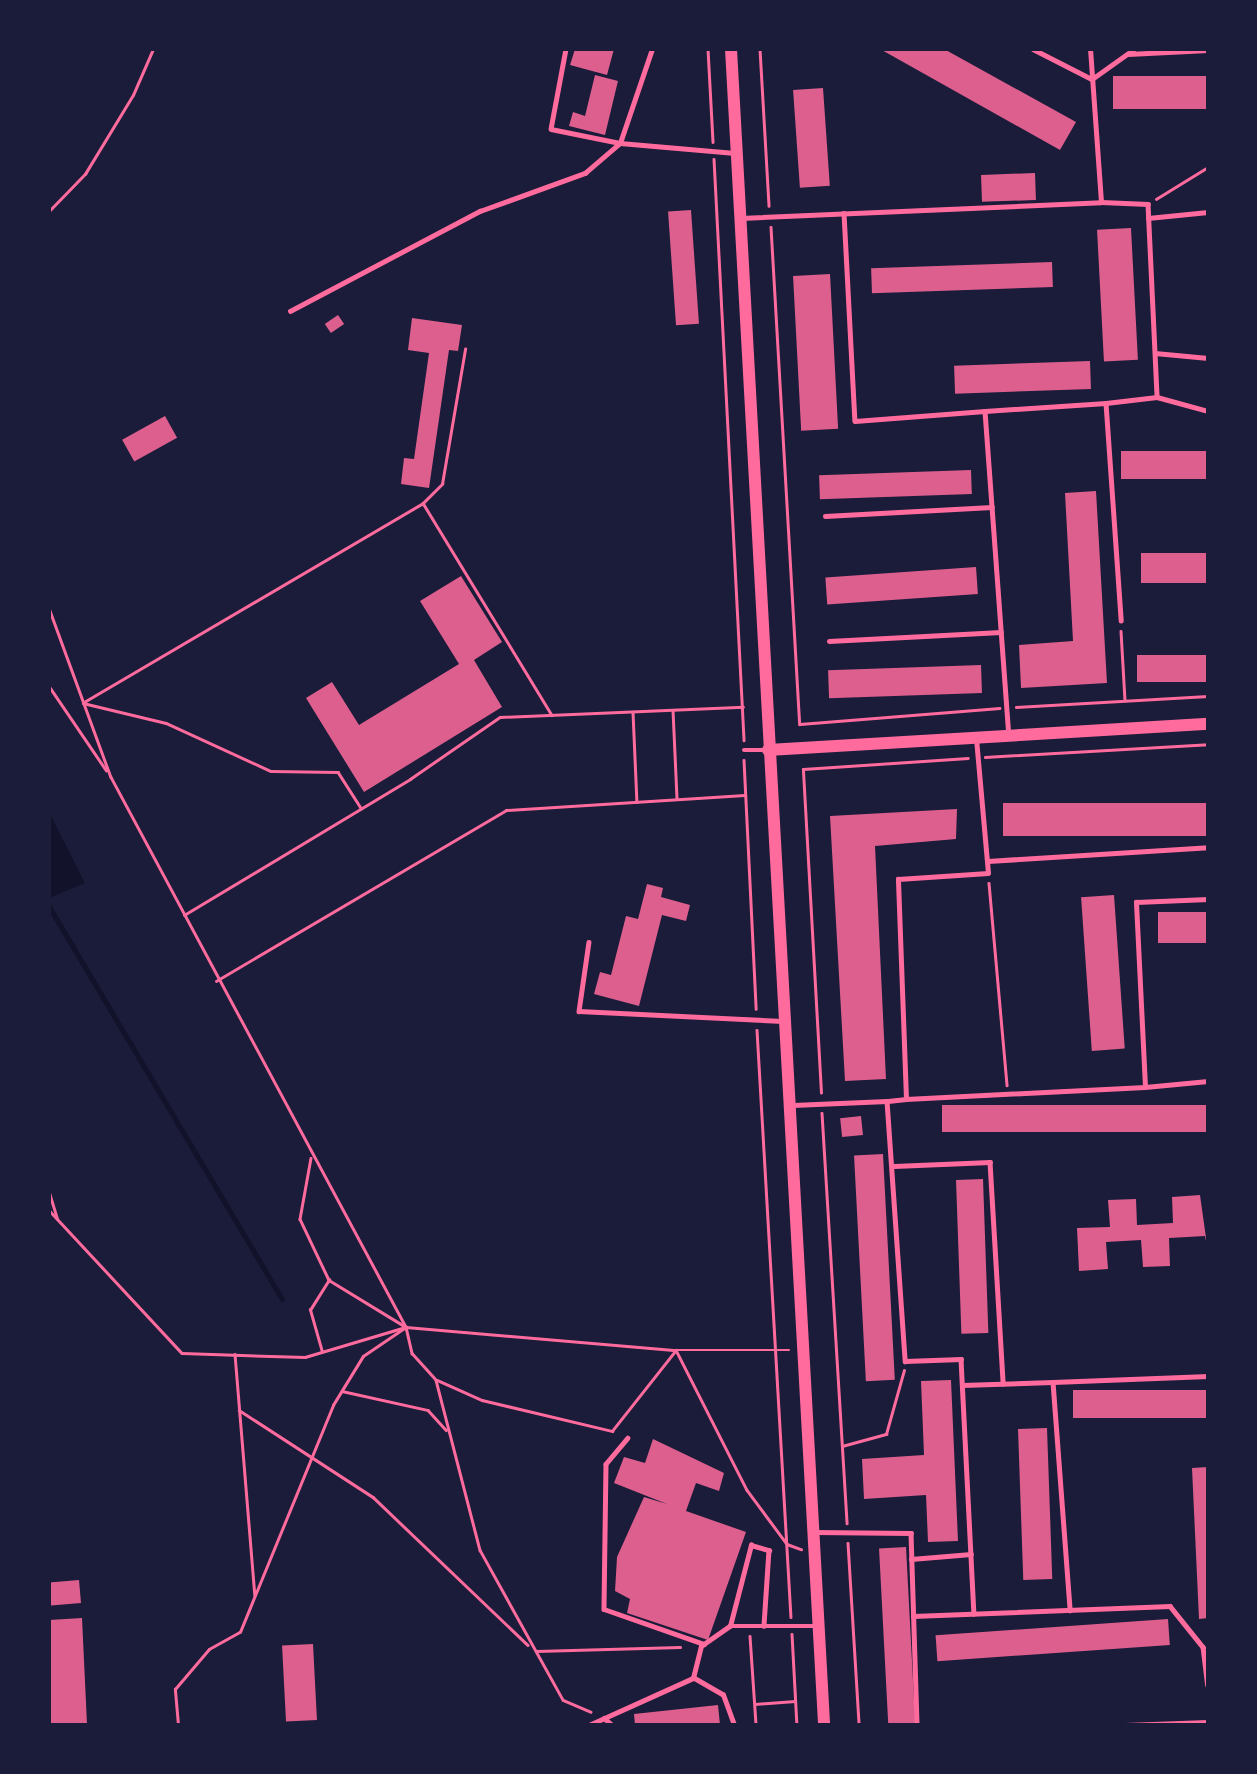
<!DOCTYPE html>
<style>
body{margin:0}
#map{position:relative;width:1257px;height:1774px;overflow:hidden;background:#1b1b3a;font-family:Barlow,sans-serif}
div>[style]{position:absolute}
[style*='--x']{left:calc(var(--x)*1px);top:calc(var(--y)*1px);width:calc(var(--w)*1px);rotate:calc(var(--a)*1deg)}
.water>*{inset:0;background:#12122b}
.stream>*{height:4.5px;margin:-2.25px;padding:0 2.25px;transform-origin:2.25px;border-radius:2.25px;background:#12122b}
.building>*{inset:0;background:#dd5f8e;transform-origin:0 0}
.path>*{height:2.5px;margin:-1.25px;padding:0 1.25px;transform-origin:1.25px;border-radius:1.25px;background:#ff6b9d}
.service>*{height:4.5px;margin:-2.25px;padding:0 2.25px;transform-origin:2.25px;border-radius:2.25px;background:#ff6b9d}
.tertiary>*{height:12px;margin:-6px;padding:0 6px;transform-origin:6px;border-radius:6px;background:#ff6b9d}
span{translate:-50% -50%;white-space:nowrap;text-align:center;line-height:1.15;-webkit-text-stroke:5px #1b1b3a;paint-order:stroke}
.frame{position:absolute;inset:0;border:51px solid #1b1b3a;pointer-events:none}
</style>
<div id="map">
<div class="water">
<i style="clip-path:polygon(49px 812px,85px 883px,49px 898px)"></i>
</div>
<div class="stream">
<i style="--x:49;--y:906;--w:457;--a:59.3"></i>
</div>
<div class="building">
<i style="clip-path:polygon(575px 49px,614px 49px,607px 75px,570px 65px)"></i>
<i style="clip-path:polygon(880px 49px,944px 49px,1076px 122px,1060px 150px)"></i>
<i style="clip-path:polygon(595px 75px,618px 81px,605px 135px,569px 126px,573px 112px,585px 116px)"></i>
<i style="left:1208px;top:76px;width:33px;height:95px;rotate:90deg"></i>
<i style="left:823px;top:88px;width:98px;height:30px;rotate:86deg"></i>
<i style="left:1035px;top:173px;width:27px;height:54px;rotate:88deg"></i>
<i style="left:691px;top:210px;width:114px;height:23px;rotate:86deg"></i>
<i style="left:1131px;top:228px;width:132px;height:34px;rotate:87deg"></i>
<i style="left:1052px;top:262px;width:25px;height:181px;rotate:88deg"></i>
<i style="left:830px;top:274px;width:155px;height:37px;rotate:87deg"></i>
<i style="left:338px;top:315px;width:11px;height:16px;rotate:56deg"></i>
<i style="clip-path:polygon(412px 318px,462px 325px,458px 351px,449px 350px,429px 488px,401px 484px,404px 458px,414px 459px,429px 353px,408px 350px)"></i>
<i style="left:1090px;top:361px;width:28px;height:136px;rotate:88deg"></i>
<i style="left:165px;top:416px;width:25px;height:49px;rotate:61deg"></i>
<i style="left:1208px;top:451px;width:28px;height:87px;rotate:90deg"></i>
<i style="left:971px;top:470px;width:24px;height:152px;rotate:88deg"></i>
<i style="clip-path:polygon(1096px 491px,1107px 683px,1021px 688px,1019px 645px,1073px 641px,1065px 493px)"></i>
<i style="left:1208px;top:553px;width:30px;height:67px;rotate:90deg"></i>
<i style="left:976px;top:567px;width:27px;height:151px;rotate:86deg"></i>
<i style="clip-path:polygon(461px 576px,502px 642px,474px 660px,502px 707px,364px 792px,306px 698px,332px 682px,359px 725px,459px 664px,420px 601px)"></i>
<i style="left:1208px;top:655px;width:27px;height:71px;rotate:90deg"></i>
<i style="left:981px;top:665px;width:28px;height:153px;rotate:88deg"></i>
<i style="left:1208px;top:803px;width:33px;height:205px;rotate:90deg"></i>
<i style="clip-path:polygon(957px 809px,956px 839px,875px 846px,886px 1079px,845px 1081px,830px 816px)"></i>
<i style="clip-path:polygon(647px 884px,663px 888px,661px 897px,690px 905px,686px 921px,662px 915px,639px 1006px,594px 994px,600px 972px,611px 975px,626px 916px,638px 919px)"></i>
<i style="left:1114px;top:895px;width:154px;height:33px;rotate:86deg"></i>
<i style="left:1208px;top:912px;width:31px;height:50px;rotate:90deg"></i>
<i style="left:1208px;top:1105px;width:27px;height:266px;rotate:90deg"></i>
<i style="left:861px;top:1116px;width:19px;height:21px;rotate:84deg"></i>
<i style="left:883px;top:1154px;width:226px;height:29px;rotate:87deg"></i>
<i style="left:983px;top:1179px;width:154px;height:27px;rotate:88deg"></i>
<i style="clip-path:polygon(1200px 1195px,1208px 1252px,1205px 1236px,1169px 1238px,1170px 1266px,1143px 1267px,1141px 1240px,1106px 1242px,1108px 1269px,1079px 1271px,1077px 1228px,1110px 1227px,1108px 1200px,1136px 1199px,1137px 1225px,1173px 1223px,1172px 1197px)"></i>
<i style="clip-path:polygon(951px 1380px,958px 1541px,928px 1542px,926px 1495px,864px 1499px,862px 1459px,924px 1455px,921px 1381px)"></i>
<i style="left:1208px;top:1390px;width:28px;height:135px;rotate:90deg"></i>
<i style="left:1047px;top:1428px;width:151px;height:29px;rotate:88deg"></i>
<i style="clip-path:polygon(653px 1439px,724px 1473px,719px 1491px,696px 1483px,686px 1511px,746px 1532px,708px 1640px,627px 1613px,630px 1599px,615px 1591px,617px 1557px,644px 1497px,667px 1504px,614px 1483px,624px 1457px,645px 1463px)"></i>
<i style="clip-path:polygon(1208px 1467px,1208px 1618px,1199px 1619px,1192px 1468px)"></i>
<i style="left:906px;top:1547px;width:178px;height:27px;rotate:87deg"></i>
<i style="left:79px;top:1580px;width:23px;height:30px;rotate:85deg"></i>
<i style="clip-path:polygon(82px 1618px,87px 1724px,49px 1725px,49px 1620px)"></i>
<i style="left:1168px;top:1619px;width:26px;height:233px;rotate:86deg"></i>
<i style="left:313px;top:1644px;width:76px;height:31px;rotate:87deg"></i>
<i style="clip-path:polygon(718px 1705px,720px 1725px,635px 1725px,634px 1714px)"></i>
</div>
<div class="path">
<i style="--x:708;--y:49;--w:93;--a:86.9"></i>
<i style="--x:760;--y:49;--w:157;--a:86.7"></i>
<i style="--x:714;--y:159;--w:582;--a:87.04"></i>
<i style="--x:1156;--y:199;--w:61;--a:-31.6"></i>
<i style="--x:49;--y:211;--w:52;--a:-45.8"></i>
<i style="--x:85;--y:174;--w:92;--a:-58.7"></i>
<i style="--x:133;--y:95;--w:50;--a:-66.5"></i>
<i style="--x:771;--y:227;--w:498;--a:86.7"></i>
<i style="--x:800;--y:724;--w:200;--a:-4.6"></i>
<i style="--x:423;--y:503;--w:27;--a:-45"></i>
<i style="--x:442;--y:484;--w:137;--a:-80.3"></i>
<i style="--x:49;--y:608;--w:180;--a:69.9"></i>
<i style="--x:111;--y:777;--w:624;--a:61.79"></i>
<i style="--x:406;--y:1327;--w:271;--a:4.9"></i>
<i style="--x:676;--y:1350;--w:113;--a:0"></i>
<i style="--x:1121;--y:631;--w:69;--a:86.7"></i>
<i style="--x:49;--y:686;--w:102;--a:55.8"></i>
<i style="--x:84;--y:702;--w:393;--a:-30.4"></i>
<i style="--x:423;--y:503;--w:248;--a:58.7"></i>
<i style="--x:83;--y:703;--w:85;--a:13.5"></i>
<i style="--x:166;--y:723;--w:115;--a:24.6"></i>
<i style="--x:271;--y:771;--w:67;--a:0.9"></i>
<i style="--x:338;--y:772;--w:43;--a:57.4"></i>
<i style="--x:1016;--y:707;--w:192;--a:-3.3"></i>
<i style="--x:673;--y:710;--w:88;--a:87.4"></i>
<i style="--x:633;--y:712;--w:90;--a:87.5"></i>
<i style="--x:985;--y:757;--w:223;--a:-3.3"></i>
<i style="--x:744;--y:760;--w:249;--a:87.2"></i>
<i style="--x:989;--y:883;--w:203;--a:84.9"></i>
<i style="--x:184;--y:915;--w:264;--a:-31"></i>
<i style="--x:410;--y:779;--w:109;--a:-34.6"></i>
<i style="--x:500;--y:717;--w:243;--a:-2.4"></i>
<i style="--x:216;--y:981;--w:337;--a:-30.5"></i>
<i style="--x:506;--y:810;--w:239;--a:-3.6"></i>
<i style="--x:757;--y:1030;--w:588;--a:86.69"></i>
<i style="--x:821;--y:1093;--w:324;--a:-93.2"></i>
<i style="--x:803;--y:769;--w:165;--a:-3.8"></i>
<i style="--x:822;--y:1113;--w:411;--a:86.5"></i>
<i style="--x:311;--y:1158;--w:62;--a:100.2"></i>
<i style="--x:300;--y:1219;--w:68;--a:64.6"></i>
<i style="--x:49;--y:1191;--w:28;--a:73"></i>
<i style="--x:49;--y:1210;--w:195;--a:47.1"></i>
<i style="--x:182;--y:1353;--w:123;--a:1.9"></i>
<i style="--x:305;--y:1357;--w:101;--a:-16.6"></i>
<i style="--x:322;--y:1352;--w:44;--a:-105.9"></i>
<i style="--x:310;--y:1310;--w:36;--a:-58"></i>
<i style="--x:329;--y:1280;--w:90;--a:31.4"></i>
<i style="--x:406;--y:1327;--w:27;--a:77"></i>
<i style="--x:412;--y:1353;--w:36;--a:48"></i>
<i style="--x:436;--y:1380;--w:176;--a:75.5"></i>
<i style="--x:480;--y:1550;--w:171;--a:61"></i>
<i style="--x:563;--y:1700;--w:30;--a:23"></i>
<i style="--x:235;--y:1354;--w:242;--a:85.3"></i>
<i style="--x:437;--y:1380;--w:49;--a:24"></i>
<i style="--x:482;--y:1400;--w:134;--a:13.4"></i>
<i style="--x:612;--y:1431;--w:103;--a:-51.7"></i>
<i style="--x:676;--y:1350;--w:157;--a:63.1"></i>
<i style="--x:747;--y:1490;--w:67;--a:53.5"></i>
<i style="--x:787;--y:1544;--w:15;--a:20"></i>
<i style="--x:342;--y:1391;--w:88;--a:12.5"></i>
<i style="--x:428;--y:1410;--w:27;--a:48"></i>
<i style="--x:239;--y:1410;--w:160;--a:33"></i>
<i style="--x:373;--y:1497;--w:214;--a:43.7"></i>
<i style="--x:842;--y:1446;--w:46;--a:-15.3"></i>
<i style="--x:886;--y:1434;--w:66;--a:-74.3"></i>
<i style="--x:848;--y:1543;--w:182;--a:86.5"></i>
<i style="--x:792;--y:1634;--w:91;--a:86.9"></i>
<i style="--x:750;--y:1636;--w:89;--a:86.1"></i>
<i style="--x:536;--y:1651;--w:144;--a:-1.6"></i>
<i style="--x:755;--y:1704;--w:40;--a:-4.3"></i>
<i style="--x:178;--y:1725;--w:36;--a:-95"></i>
<i style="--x:175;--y:1689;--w:52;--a:-49.6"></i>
<i style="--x:209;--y:1649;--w:35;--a:-29"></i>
<i style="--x:240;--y:1632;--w:245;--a:-67.7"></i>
<i style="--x:333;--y:1405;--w:57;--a:-58.5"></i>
<i style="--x:363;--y:1356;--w:52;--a:-34"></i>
</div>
<div class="service">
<i style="--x:566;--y:49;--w:81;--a:100.6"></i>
<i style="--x:551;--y:129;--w:70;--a:11.5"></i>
<i style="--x:620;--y:143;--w:99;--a:-71.2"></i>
<i style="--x:1033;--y:49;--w:66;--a:27"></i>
<i style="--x:1092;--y:79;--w:52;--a:-35.5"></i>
<i style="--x:1128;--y:54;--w:80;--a:-2.9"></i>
<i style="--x:1101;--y:202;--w:47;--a:2.4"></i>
<i style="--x:1148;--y:204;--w:193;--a:87.3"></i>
<i style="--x:1157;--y:397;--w:53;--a:15.4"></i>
<i style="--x:844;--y:213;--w:208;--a:87"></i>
<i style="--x:855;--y:421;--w:130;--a:-4.4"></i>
<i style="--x:985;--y:411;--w:325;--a:85.8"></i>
<i style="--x:741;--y:218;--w:360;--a:-2.5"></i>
<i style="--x:1101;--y:202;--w:153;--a:-94.1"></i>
<i style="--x:1148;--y:218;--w:60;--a:-5.7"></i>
<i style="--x:290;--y:311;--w:215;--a:-27.8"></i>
<i style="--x:480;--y:211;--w:112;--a:-19.9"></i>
<i style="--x:585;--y:173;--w:46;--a:-40.6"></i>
<i style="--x:620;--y:143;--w:115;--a:5"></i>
<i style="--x:1155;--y:353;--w:53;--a:5.4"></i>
<i style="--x:1106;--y:403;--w:51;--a:-6.7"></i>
<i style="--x:985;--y:411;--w:121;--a:-3.8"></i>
<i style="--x:1106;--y:403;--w:218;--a:86"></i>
<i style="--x:825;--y:516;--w:167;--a:-3.1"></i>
<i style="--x:829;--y:641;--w:172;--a:-3"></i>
<i style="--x:744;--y:750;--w:23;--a:0"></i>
<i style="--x:988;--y:861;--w:220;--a:-3.6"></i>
<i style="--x:589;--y:942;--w:70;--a:98.2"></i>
<i style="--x:579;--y:1011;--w:204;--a:2.8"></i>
<i style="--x:1145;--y:1087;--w:63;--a:-5.4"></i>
<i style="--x:906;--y:1099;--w:239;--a:-2.9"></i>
<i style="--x:1145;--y:1087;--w:185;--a:-92.8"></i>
<i style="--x:1136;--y:902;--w:72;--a:-2.4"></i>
<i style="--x:888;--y:1101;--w:18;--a:-6"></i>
<i style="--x:906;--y:1099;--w:220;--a:-92.1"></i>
<i style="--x:898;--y:879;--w:90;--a:-3.8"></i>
<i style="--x:988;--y:873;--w:136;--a:-95.1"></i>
<i style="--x:793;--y:1105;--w:94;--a:-2.4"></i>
<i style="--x:887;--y:1101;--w:261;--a:86"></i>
<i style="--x:905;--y:1361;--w:56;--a:-2"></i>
<i style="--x:961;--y:1359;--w:255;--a:87.1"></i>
<i style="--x:894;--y:1166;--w:96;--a:-2.4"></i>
<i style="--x:990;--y:1162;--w:222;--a:86.6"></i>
<i style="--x:1053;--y:1382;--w:155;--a:-2.2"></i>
<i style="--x:962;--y:1385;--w:91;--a:-1.9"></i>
<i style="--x:1053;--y:1382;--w:229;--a:85.7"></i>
<i style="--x:628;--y:1438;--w:34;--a:130"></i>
<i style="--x:606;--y:1464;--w:145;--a:90.8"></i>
<i style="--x:604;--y:1609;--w:106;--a:19.3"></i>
<i style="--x:814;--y:1532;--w:97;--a:0.6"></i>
<i style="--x:911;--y:1533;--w:192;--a:88.2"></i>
<i style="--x:911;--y:1559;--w:60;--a:-4.8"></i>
<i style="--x:913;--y:1616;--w:257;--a:-2.2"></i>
<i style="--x:1170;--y:1606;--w:53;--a:51.2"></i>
<i style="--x:1203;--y:1647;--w:38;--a:83"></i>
<i style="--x:730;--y:1626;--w:84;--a:-75.5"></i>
<i style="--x:751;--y:1545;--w:19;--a:16"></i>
<i style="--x:769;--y:1550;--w:76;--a:93.8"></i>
<i style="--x:604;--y:1718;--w:11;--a:41"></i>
<i style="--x:589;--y:1725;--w:114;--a:-24.3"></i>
<i style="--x:734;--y:1725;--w:32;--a:-110"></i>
<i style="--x:723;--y:1695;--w:34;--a:-150"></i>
<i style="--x:693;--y:1678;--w:33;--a:-76"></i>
<i style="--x:701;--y:1646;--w:35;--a:-35"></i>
<i style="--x:730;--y:1626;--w:88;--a:0"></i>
<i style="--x:1125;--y:1725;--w:83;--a:-2.1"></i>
</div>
<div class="tertiary">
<i style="--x:731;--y:49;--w:1679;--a:86.82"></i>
<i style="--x:768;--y:750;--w:441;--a:-3.4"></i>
</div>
<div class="frame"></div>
</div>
